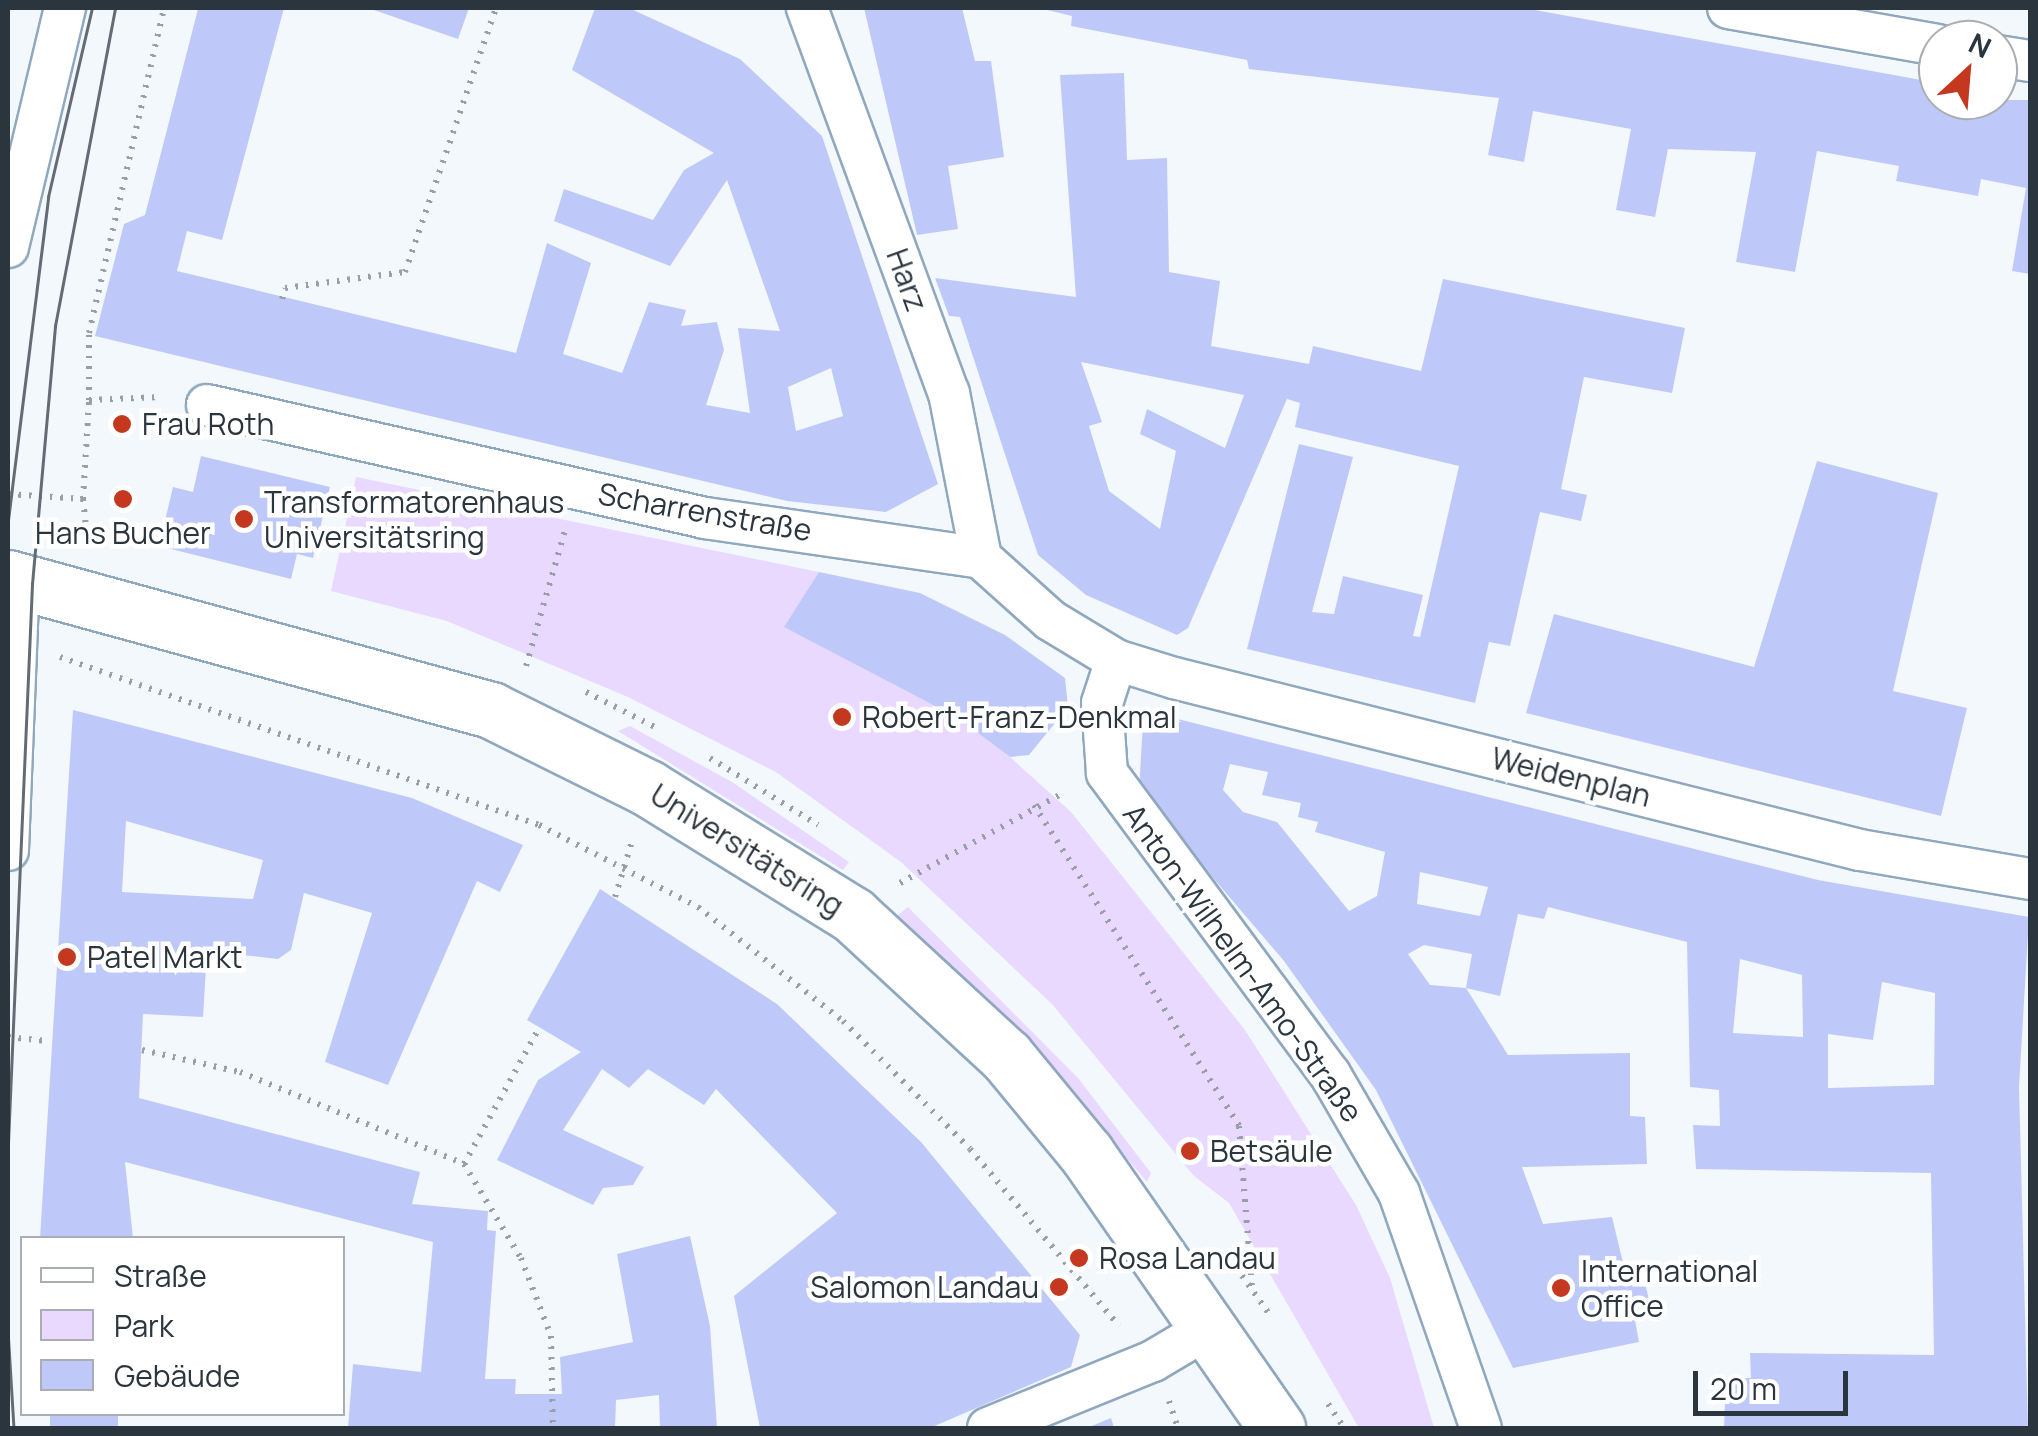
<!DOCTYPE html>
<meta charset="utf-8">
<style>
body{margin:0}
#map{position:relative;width:2038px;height:1436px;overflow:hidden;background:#f3f8fd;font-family:Manrope,sans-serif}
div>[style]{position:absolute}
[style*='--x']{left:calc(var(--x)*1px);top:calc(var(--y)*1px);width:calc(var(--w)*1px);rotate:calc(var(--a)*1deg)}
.green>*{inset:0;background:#e9d8ff}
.building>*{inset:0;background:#bfc9f9;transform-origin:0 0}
.path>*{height:6px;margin-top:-3px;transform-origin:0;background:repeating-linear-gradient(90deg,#989fa6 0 2.5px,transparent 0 10.5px)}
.roads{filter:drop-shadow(2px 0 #90a8be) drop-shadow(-2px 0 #90a8be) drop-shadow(0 2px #90a8be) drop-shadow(0 -2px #90a8be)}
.street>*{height:40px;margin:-20px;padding:0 20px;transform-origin:20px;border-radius:20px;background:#fff}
.secondary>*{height:55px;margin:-27.5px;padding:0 27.5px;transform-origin:27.5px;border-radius:27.5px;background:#fff}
.tram>*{height:2.5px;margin:-1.25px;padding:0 1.25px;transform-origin:1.25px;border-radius:1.25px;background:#636c74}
.dots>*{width:28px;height:28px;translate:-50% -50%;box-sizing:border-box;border:5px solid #fff;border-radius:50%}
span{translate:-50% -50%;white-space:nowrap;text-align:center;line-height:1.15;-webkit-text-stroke:9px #fff;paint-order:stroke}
.street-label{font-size:30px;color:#2b353e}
.poi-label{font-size:30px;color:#2b353e}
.left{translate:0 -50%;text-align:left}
.right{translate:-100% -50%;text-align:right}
.frame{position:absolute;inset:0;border:10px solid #2b353e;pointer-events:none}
.legend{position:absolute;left:20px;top:1236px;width:325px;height:180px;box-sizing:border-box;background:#fff;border:2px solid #aaaeb2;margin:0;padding:12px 18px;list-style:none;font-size:30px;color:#2b353e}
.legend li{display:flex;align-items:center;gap:20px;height:50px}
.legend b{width:50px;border:2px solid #aaaeb2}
.north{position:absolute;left:1918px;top:20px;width:100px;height:100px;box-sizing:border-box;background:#fff;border:2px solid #aaaeb2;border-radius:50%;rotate:26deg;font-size:28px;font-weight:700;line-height:40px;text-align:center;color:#2b353e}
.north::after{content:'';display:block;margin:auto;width:35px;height:45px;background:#c3381f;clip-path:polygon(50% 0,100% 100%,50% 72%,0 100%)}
.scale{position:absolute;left:1693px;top:1371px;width:155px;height:45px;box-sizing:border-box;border:5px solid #2b353e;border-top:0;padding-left:12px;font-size:30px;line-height:35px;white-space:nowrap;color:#2b353e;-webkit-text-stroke:8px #fff;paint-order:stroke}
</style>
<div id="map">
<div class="green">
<i style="clip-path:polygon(356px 477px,819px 572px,785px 627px,958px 718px,1010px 757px,1071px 812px,1245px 1030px,1356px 1205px,1390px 1278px,1434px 1428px,1359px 1428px,1229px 1203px,1194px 1176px,1052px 1004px,901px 862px,776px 772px,628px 697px,447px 621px,331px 591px)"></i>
<i style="clip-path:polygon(630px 726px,732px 782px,849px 862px,843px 870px,618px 731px)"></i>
<i style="clip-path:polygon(908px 907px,1078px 1078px,1151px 1173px,1147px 1182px,1030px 1045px,897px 916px)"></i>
</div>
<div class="building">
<i style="clip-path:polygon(evenodd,284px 8px,222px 240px,187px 231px,177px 271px,516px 353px,547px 243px,591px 263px,563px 354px,622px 373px,649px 302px,686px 310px,681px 326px,717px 322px,724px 350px,706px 405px,750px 413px,738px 328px,780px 331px,727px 180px,670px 266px,554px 221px,564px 189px,653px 220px,684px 170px,714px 153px,572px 70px,595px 8px,629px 8px,740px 59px,822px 136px,938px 484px,886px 512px,787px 501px,95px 336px,124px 224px,145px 215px,198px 9px,284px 8px,831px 368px,843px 416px,796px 431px,788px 387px,831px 368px)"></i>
<i style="clip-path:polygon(368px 8px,469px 8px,458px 39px)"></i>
<i style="clip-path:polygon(864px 8px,962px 8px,975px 61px,991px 61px,1004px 157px,948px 166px,958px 229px,917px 235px)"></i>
<i style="clip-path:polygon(1039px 8px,1524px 8px,1938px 83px,1938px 100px,2030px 100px,2030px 274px,2012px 271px,2026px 188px,1981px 179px,1978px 196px,1896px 181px,1899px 166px,1817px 151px,1795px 272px,1736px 262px,1756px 152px,1668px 149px,1655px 217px,1616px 210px,1631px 129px,1533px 111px,1524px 162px,1488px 155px,1499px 98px,1249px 69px,1247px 60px,1071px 26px,1072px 16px)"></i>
<i style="clip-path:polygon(evenodd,1124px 73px,1127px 160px,1167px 158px,1169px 272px,1220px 281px,1211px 346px,1309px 364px,1313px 346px,1421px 371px,1443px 279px,1685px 328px,1672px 393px,1584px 377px,1561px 489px,1587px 495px,1581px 521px,1540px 512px,1510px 646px,1489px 642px,1475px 703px,1247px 649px,1299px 444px,1353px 457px,1312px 612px,1334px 614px,1343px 576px,1423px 595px,1413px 636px,1420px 637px,1459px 466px,1295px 427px,1300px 403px,1287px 399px,1188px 628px,1177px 635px,1086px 595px,1038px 555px,960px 317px,949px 316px,935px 278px,1076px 297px,1060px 75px,1124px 73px,1081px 362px,1244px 395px,1225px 448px,1147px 409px,1140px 434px,1176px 451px,1160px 529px,1109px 491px,1089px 426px,1102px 422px,1081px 362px)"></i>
<i style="clip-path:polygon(201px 456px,330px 487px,313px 558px,297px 554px,291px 579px,159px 546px,173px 487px,193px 492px)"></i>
<i style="clip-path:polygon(1817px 461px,1938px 493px,1893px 691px,1967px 708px,1941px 816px,1526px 713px,1554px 614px,1754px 667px)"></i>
<i style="clip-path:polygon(819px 572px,920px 593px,1005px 635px,1065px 678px,1068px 707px,1029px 755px,1010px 757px,958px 718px,784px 627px)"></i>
<i style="clip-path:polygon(evenodd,73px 710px,412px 798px,523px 845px,500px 892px,477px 881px,388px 1085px,325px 1062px,372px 913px,304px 893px,291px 950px,278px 959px,207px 951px,203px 1017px,143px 1014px,139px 1098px,420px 1172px,412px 1204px,488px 1211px,487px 1230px,496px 1231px,485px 1379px,516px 1379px,515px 1394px,562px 1394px,560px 1357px,633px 1342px,617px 1254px,690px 1236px,710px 1326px,717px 1428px,660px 1428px,659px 1395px,616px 1400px,615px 1428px,348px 1428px,353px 1364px,421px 1372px,433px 1242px,125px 1162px,133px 1238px,40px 1238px,73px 710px,126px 821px,263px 860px,253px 899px,122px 892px,126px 821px)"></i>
<i style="clip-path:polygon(evenodd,1158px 714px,1818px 880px,2029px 917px,2019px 1087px,2028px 1428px,1724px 1428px,1726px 1378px,1751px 1378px,1750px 1353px,1934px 1355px,1931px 1173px,1696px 1169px,1693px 1125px,1720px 1126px,1719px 1090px,1690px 1087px,1687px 942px,1548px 907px,1544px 919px,1518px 914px,1500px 996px,1466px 988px,1472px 954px,1424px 945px,1408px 954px,1430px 985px,1466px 988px,1508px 1055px,1630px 1053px,1630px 1116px,1645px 1117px,1647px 1164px,1522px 1167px,1543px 1224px,1612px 1217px,1624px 1267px,1640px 1262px,1650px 1304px,1633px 1309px,1639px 1342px,1513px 1368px,1376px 1090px,1284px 961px,1139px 791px,1143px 722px,1158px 714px,1230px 764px,1268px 772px,1262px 795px,1301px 803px,1298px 817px,1318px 822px,1315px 832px,1385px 852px,1377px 896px,1349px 911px,1277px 822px,1243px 812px,1223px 790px,1230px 764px,1158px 714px,1420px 872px,1488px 887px,1480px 916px,1417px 904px,1420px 872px,1158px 714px,1740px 959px,1802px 975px,1803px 1037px,1733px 1033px,1740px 959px,1158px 714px,1882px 982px,1935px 993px,1934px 1085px,1828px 1088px,1828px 1034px,1873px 1040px,1882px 982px)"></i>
<i style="clip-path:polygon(600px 889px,777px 1004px,921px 1142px,1080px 1335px,1071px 1367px,930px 1428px,760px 1428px,734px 1296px,837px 1213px,716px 1089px,704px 1105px,648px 1069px,629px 1088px,602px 1069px,563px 1130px,644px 1167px,633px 1185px,603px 1188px,593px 1205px,497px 1160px,538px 1080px,581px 1052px,527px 1020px)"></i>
<i style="left:50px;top:1414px;width:68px;height:14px"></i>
<i style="clip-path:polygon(1111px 1418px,1114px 1428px,1087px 1428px)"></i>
</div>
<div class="path">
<i style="--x:282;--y:299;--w:11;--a:-75"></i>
<i style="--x:285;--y:288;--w:121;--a:-7.6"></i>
<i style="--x:405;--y:272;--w:279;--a:-71"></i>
<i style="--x:89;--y:400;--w:67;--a:-90"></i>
<i style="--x:89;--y:333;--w:334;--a:-77"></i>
<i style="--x:8;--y:494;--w:75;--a:3.8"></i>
<i style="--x:83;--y:499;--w:99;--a:-86.5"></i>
<i style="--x:89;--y:400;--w:73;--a:-2.4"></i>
<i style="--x:83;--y:499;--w:46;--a:83.8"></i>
<i style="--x:60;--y:657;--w:508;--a:19.33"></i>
<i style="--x:539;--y:825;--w:179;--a:27.3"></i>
<i style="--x:698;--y:907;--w:184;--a:38.2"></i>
<i style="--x:843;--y:1021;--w:180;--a:45.2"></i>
<i style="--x:970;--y:1149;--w:231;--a:49.9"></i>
<i style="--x:526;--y:666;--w:141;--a:-74"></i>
<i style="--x:586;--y:692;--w:77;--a:26.9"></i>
<i style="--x:710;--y:758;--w:127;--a:31.8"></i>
<i style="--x:1034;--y:805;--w:381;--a:57.4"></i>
<i style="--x:1239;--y:1126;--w:163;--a:85.4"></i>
<i style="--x:900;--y:883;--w:188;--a:-28.9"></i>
<i style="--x:615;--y:897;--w:59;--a:-73.1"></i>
<i style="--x:8;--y:1037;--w:39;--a:6"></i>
<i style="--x:142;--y:1050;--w:100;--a:12.7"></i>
<i style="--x:240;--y:1072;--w:242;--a:22.3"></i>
<i style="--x:464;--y:1164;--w:110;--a:58.8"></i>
<i style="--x:521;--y:1258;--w:84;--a:69"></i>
<i style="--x:551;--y:1336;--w:92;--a:88.8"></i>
<i style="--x:464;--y:1164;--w:155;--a:-61.1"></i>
<i style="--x:1236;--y:1267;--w:57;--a:54.9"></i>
<i style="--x:1169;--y:1401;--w:28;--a:72"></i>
<i style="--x:1328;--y:1404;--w:29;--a:56"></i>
</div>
<div class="roads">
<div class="street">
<i style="--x:807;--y:8;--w:410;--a:69.8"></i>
<i style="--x:949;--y:393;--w:168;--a:79"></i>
<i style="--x:1728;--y:8;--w:213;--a:10"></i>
<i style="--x:1998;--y:56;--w:32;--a:9"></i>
<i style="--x:8;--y:247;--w:246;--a:-76.6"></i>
<i style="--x:207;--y:405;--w:511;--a:12.78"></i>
<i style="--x:705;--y:518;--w:279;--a:8.2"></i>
<i style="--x:981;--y:558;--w:93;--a:41.9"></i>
<i style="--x:1050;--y:620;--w:77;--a:31.2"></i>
<i style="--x:1116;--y:660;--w:61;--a:17.2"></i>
<i style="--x:1174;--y:678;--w:707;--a:14.08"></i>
<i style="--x:1860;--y:850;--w:172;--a:9.7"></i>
<i style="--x:1116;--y:660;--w:45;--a:108"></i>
<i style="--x:1102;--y:703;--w:70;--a:85.9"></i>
<i style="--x:1107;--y:773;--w:375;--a:53.5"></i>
<i style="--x:1330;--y:1074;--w:138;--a:59.9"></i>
<i style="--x:1399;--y:1193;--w:249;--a:70.8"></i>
<i style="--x:8;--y:850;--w:269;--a:-87.7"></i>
<i style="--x:988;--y:1428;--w:178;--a:-22.1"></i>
<i style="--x:1153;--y:1361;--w:69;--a:-30.7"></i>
</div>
<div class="secondary">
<i style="--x:8;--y:578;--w:501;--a:15.29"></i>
<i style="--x:491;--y:710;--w:175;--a:26.4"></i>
<i style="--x:648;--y:788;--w:241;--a:31.8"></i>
<i style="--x:853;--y:915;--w:208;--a:42.7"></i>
<i style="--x:1006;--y:1056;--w:126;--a:50.5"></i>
<i style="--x:1086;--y:1153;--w:335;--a:55.2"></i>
</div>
</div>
<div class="tram">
<i style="--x:8;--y:520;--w:325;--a:-82.9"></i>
<i style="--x:48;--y:197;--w:194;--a:-76.9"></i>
<i style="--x:8;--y:1143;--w:560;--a:-87.54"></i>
<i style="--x:32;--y:584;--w:259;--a:-84.9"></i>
<i style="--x:55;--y:326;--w:324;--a:-79.3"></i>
<i style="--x:8;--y:1330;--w:98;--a:86.5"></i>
</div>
<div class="dots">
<i style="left:122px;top:424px;background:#c3381f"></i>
<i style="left:123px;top:499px;background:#c3381f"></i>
<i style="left:244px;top:519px;background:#c3381f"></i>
<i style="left:842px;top:717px;background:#c3381f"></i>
<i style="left:67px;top:957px;background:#c3381f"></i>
<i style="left:1190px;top:1151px;background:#c3381f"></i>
<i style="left:1079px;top:1258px;background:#c3381f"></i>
<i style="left:1059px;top:1287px;background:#c3381f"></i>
<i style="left:1561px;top:1288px;background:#c3381f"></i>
</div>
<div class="street-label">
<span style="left:907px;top:280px;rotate:70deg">Harz</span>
<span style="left:705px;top:512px;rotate:10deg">Scharrenstraße</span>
<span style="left:1571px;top:777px;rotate:14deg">Weidenplan</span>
<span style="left:747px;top:850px;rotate:32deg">Universitätsring</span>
<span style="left:1243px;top:963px;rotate:54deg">Anton-Wilhelm-Amo-Straße</span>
</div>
<div class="poi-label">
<span class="left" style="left:142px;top:424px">Frau Roth</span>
<span class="left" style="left:264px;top:519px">Transformatorenhaus<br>Universitätsring</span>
<span style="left:123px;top:533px">Hans Bucher</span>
<span class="left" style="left:862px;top:717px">Robert-Franz-Denkmal</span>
<span class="left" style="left:87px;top:957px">Patel Markt</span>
<span class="left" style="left:1210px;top:1151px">Betsäule</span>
<span class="left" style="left:1099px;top:1258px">Rosa Landau</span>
<span class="left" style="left:1581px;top:1288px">International<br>Office</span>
<span class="right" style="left:1039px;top:1287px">Salomon Landau</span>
</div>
<div class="frame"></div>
<ul class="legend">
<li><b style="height:12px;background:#fff"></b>Straße</li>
<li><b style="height:28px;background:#e9d8ff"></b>Park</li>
<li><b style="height:28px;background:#bfc9f9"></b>Gebäude</li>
</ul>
<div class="north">N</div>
<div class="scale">20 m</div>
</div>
